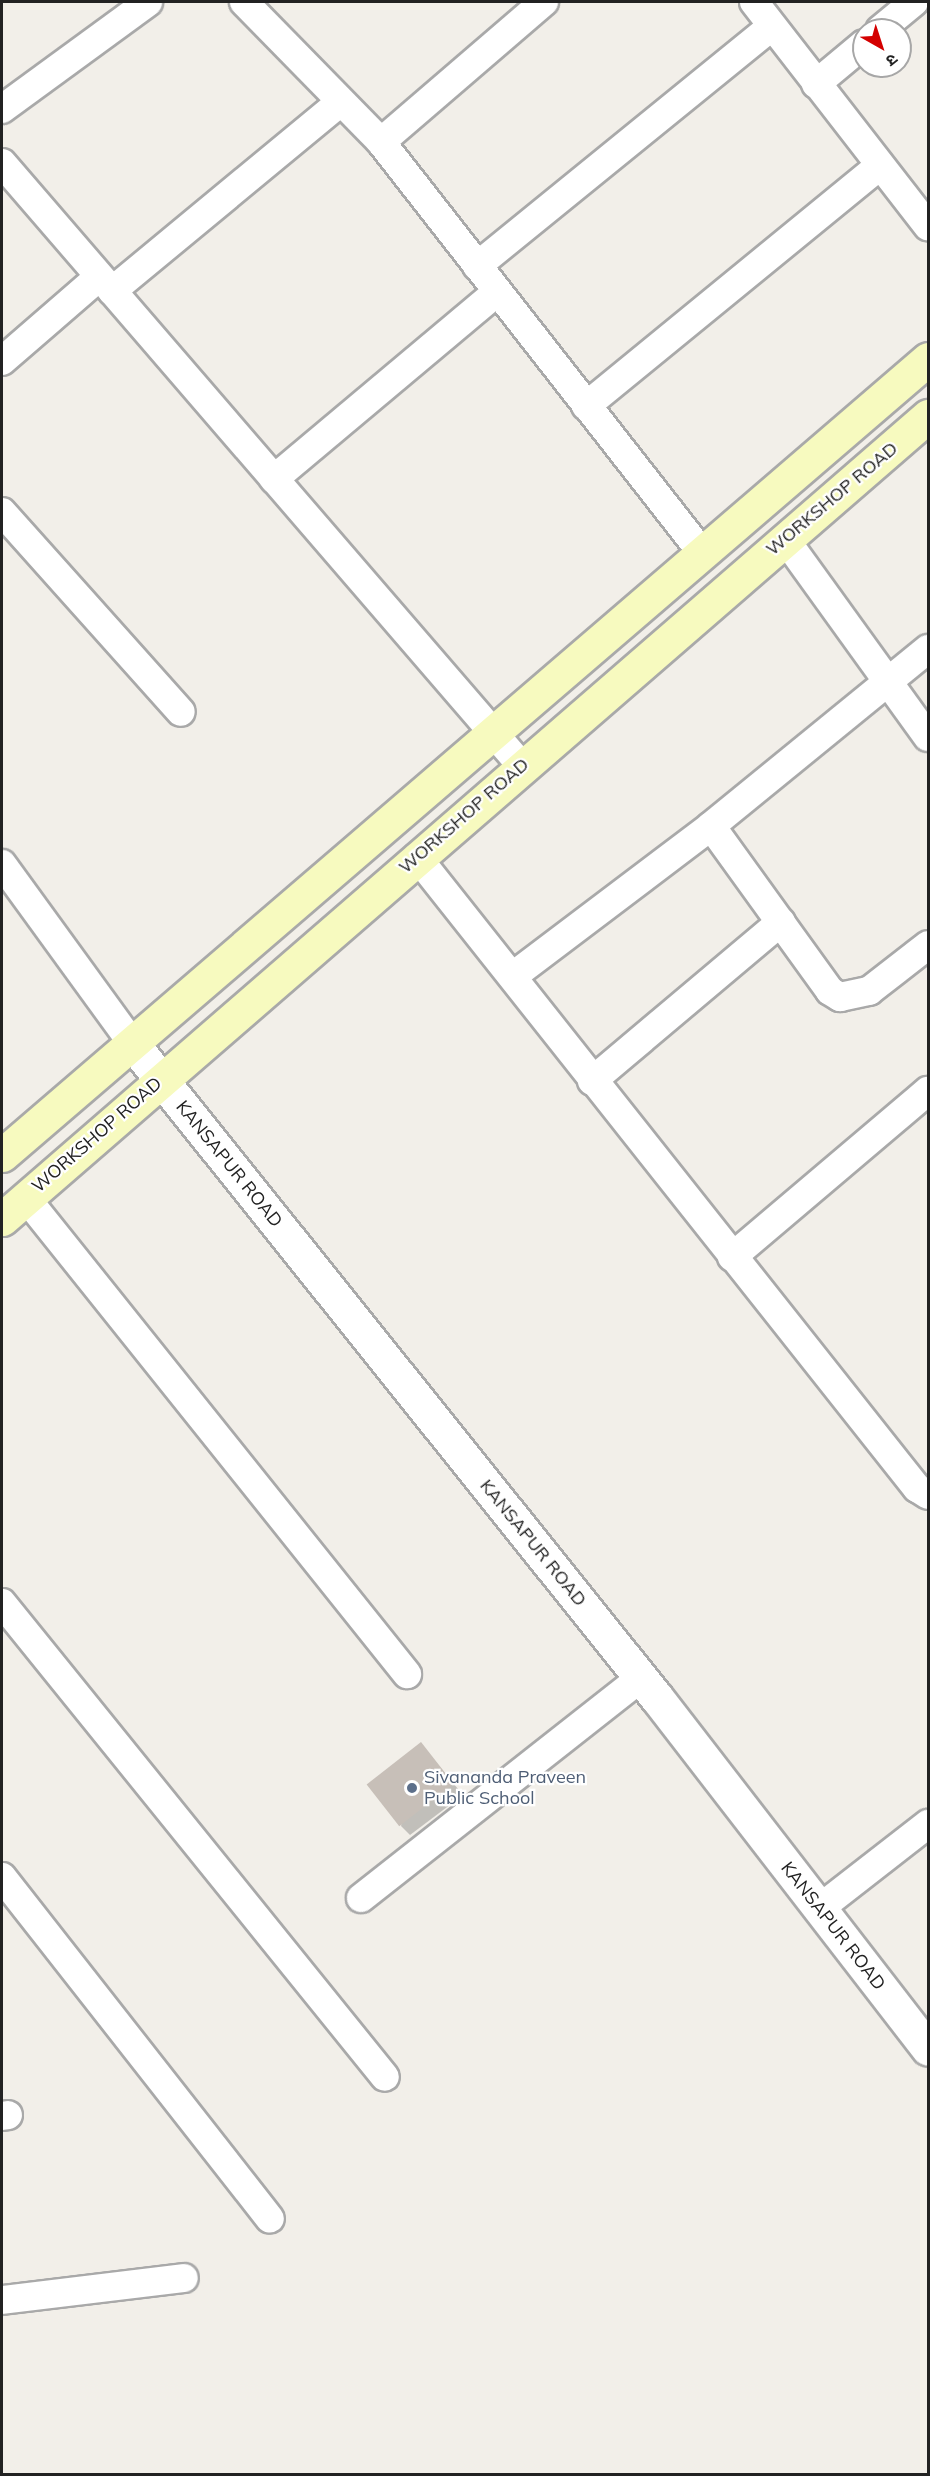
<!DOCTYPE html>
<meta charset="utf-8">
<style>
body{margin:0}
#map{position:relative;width:930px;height:2476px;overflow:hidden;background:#f2efe9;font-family:Mulish,"Noto Sans Devanagari",sans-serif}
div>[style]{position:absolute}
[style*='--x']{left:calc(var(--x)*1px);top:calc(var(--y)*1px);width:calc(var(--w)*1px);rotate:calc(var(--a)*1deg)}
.shadow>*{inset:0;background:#0003}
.building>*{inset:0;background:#c7bfb8;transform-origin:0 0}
.roads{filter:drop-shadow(2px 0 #a9a9a9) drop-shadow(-2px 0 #a9a9a9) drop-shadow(0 2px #a9a9a9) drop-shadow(0 -2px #a9a9a9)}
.minor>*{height:28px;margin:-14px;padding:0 14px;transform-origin:14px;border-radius:14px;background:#fff}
.tertiary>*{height:33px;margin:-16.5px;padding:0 16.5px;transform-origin:16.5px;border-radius:16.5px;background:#fff}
.secondary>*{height:33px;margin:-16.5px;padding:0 16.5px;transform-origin:16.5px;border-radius:16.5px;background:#f7fabf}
.dots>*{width:16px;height:16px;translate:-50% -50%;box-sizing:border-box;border:3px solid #fff;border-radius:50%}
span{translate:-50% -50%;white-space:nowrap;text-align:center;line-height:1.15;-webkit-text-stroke:4.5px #fff;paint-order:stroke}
.street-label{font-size:18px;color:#222}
.service-label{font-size:18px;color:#4e5e75}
.left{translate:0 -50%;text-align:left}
.frame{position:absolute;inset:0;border:3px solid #222;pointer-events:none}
.north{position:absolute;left:852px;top:18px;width:60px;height:60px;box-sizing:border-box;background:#fff;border:2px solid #a7a7a7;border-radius:50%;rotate:141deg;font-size:16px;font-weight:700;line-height:24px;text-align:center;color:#222}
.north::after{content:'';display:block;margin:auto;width:21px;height:27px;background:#d40000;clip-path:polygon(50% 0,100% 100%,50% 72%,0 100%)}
</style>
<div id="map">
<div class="shadow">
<i style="clip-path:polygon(421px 1744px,463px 1795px,410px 1835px,401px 1826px)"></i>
</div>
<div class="building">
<i style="left:421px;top:1742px;width:53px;height:69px;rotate:52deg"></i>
</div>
<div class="roads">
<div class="minor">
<i style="--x:244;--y:2;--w:196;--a:45.6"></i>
<i style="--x:381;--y:142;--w:523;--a:51.99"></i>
<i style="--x:754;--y:2;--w:284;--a:52.2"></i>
<i style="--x:880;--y:30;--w:44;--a:-39.5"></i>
<i style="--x:816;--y:84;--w:62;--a:-39.8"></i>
<i style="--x:2;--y:109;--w:181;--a:-36.2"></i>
<i style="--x:381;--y:142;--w:215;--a:-40.7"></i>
<i style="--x:2;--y:163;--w:796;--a:49.23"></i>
<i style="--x:477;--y:266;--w:379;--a:-39.1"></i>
<i style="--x:112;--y:291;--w:295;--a:-39.6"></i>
<i style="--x:2;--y:361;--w:128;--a:-40.9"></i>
<i style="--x:586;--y:406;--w:380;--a:-39.3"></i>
<i style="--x:274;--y:479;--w:291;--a:-40"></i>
<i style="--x:2;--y:512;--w:268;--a:48.2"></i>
<i style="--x:785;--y:539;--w:244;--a:54.2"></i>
<i style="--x:711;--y:826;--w:203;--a:54.2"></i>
<i style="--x:830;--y:991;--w:12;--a:31"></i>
<i style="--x:840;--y:997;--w:30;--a:-12"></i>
<i style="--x:869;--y:991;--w:75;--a:-37.9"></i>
<i style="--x:417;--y:857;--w:805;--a:51.61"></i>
<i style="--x:917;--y:1488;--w:13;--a:32"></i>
<i style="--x:2;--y:864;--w:221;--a:54"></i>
<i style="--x:513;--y:976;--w:248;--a:-37.1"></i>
<i style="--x:711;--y:826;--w:280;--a:-39.2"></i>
<i style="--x:592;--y:1081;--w:247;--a:-40.1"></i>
<i style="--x:26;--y:1198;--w:610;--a:51.33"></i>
<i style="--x:732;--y:1257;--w:257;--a:-40.3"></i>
<i style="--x:2;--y:1603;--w:609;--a:51.06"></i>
<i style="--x:2;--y:1877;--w:434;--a:51.9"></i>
<i style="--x:361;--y:1898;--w:356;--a:-38.2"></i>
<i style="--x:820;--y:1908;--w:137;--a:-37.9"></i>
<i style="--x:2;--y:2116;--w:6;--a:-9"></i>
<i style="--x:2;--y:2300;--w:183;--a:-6.9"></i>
</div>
<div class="tertiary">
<i style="--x:132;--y:1043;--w:839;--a:51.29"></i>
<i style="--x:657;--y:1698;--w:443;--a:52.3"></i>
</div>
<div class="secondary">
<i style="--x:2;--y:1155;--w:1221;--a:-40.68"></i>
<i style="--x:2;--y:1219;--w:1226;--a:-40.93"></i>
</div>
</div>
<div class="dots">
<i style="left:412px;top:1788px;background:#5c6f8a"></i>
</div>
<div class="street-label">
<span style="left:832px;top:499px;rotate:-40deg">WORKSHOP ROAD</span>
<span style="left:464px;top:816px;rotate:-41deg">WORKSHOP ROAD</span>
<span style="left:97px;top:1135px;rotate:-41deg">WORKSHOP ROAD</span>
<span style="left:229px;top:1164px;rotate:51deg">KANSAPUR ROAD</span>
<span style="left:533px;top:1543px;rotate:51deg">KANSAPUR ROAD</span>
<span style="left:833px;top:1926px;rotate:52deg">KANSAPUR ROAD</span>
</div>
<div class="service-label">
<span class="left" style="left:424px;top:1788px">Sivananda Praveen<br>Public School</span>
</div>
<div class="frame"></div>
<div class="north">उ</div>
</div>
